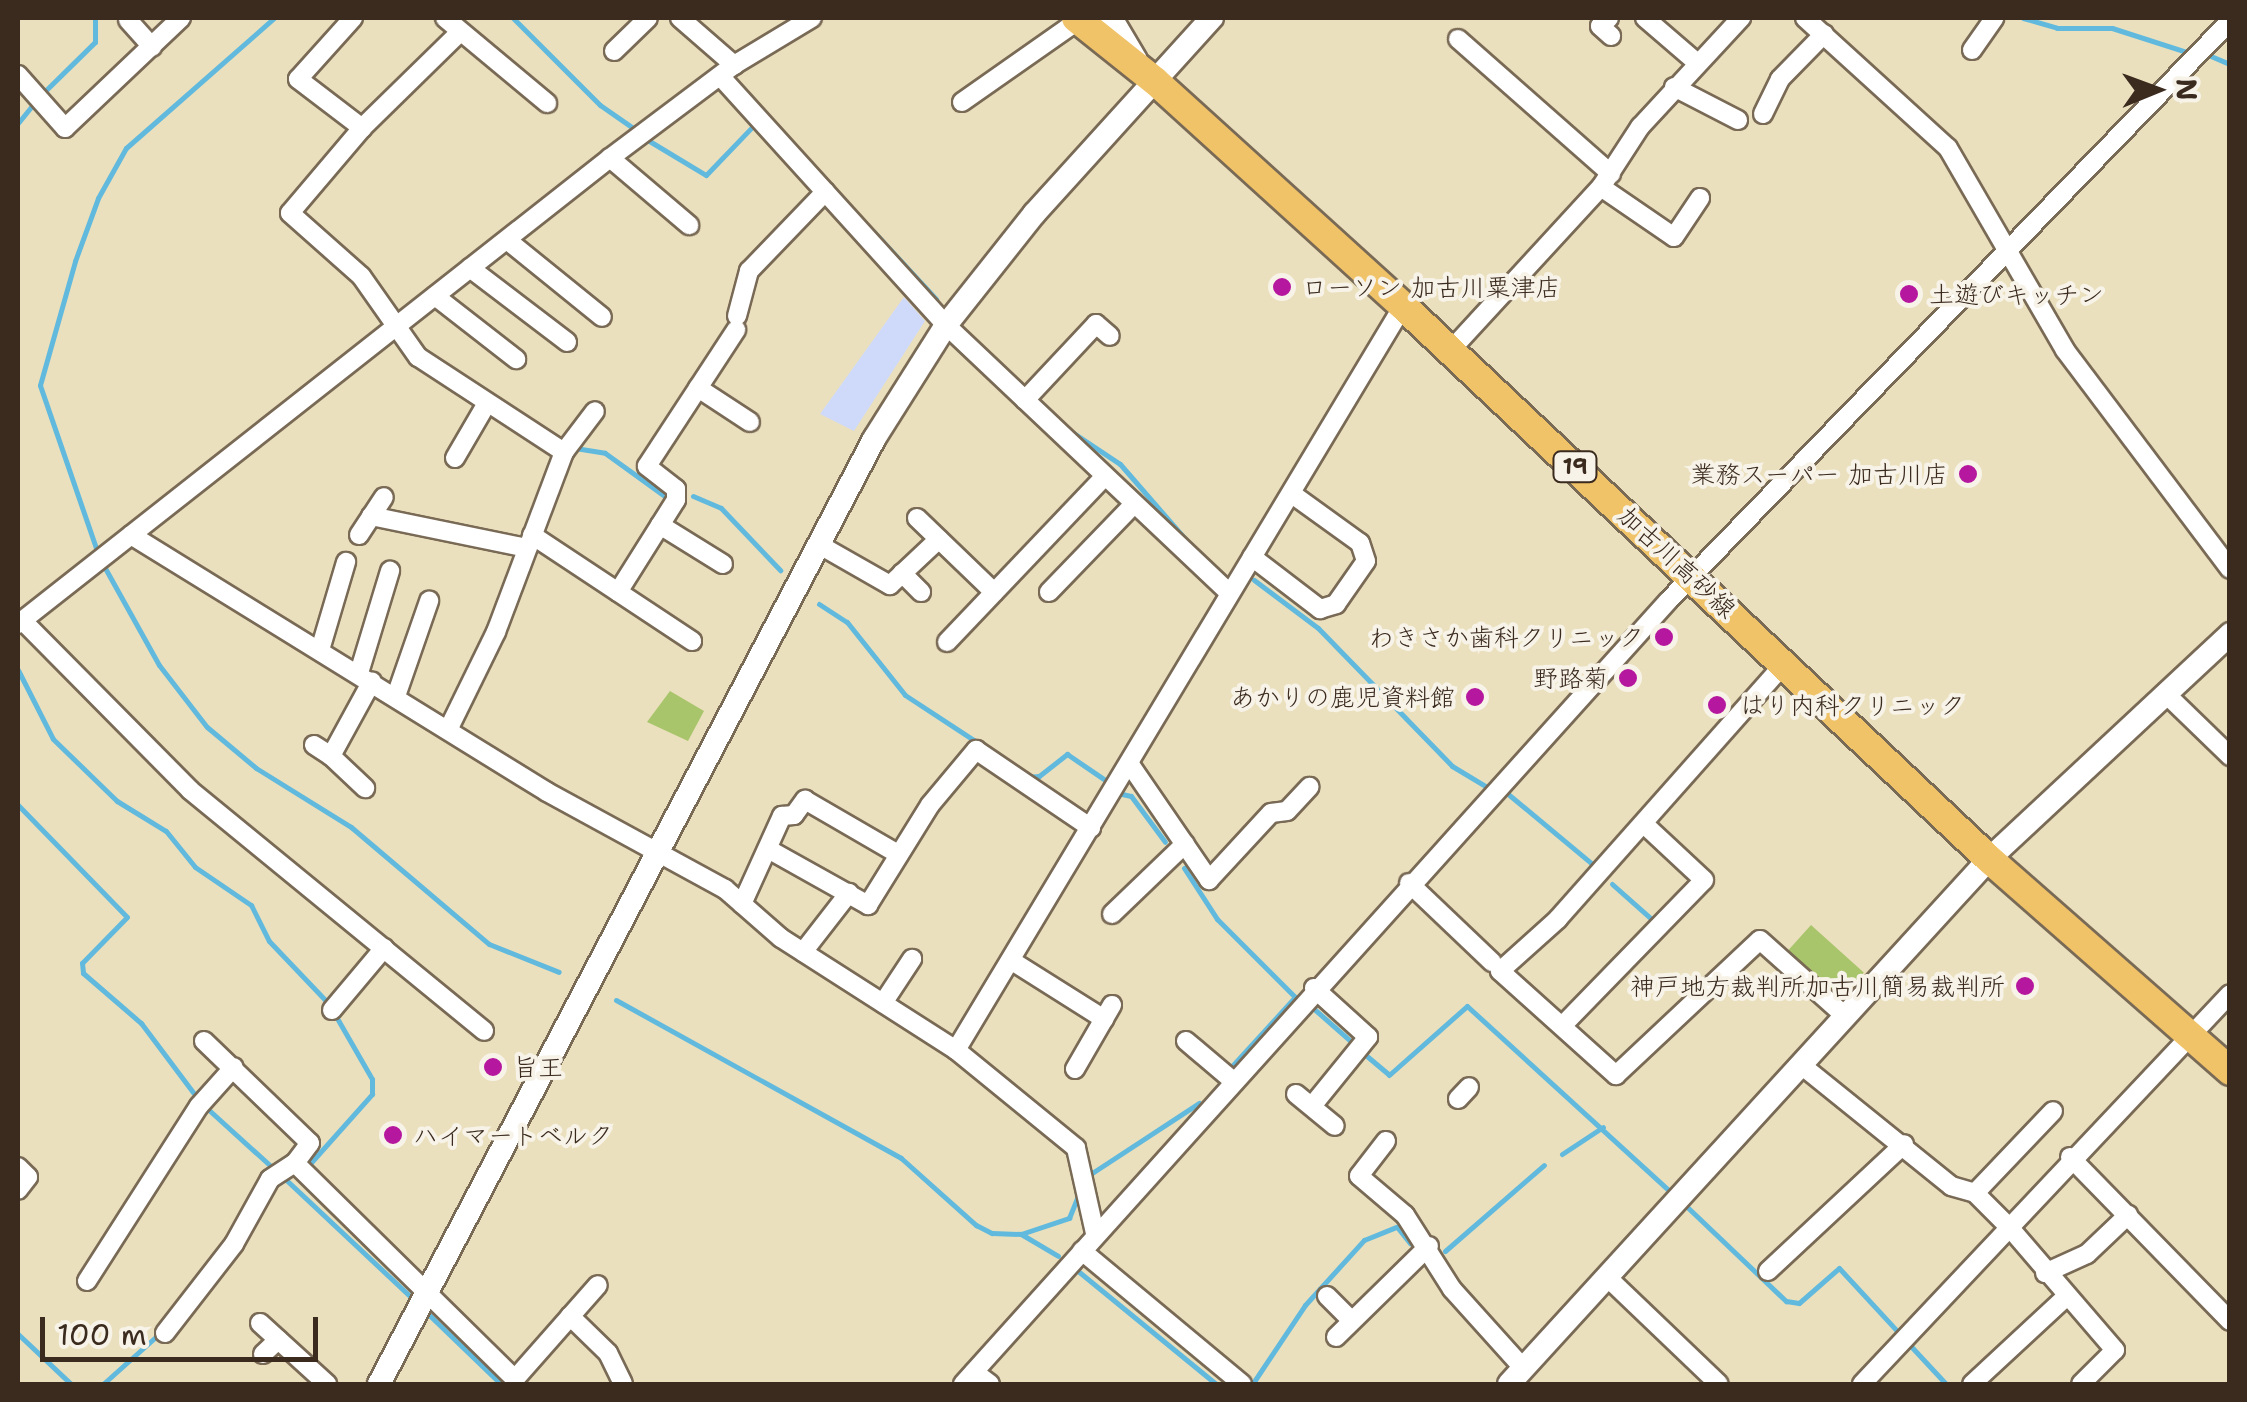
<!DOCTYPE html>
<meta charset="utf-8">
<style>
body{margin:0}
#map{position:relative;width:2247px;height:1402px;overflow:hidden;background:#ebe0bd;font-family:"Shantell Sans","Klee One",sans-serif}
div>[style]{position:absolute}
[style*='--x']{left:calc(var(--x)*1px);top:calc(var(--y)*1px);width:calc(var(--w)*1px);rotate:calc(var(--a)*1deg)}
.built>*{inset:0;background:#cfdafa}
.green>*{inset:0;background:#a9c56c;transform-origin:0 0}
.stream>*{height:5px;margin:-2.5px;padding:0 2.5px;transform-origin:2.5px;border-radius:2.5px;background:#61bade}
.roads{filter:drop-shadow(2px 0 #796a56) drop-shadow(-2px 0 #796a56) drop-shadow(0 2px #796a56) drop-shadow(0 -2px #796a56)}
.minor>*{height:18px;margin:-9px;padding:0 9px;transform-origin:9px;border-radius:9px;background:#fff}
.tertiary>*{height:22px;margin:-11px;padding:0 11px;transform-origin:11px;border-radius:11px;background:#fff}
.primary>*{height:28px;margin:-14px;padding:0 14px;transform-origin:14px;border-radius:14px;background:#f1c369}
.dots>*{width:28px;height:28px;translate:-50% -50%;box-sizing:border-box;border:5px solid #f7f3e8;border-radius:50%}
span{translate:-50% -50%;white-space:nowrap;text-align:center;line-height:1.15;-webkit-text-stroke:8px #f7f3e8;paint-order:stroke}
.shield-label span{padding:2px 8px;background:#f7f3e8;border:2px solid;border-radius:8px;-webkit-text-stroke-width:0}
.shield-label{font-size:22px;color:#3b2a1e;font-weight:700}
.poi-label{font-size:25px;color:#3b2a1e}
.left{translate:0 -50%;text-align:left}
.right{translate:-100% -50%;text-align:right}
.street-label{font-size:25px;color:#3b2a1e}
.frame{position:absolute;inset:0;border:20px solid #3b2a1e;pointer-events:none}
.north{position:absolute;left:2107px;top:40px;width:100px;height:100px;-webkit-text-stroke:8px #f7f3e8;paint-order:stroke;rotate:89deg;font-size:28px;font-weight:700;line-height:40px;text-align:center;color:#3b2a1e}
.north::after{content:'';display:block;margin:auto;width:35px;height:45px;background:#3b2a1e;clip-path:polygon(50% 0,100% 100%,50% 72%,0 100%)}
.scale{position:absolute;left:40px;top:1317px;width:278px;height:45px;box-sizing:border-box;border:5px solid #3b2a1e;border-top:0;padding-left:12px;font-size:30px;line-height:35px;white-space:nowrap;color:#3b2a1e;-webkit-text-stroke:8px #f7f3e8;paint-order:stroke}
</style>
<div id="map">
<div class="built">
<i style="clip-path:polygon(904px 297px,925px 321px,854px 431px,820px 414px)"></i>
</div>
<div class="green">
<i style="clip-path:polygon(670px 691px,704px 711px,688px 741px,647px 722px)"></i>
<i style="left:1811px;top:925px;width:71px;height:36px;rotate:42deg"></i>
</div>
<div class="stream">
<i style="--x:513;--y:18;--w:123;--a:45"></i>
<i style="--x:600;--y:105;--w:44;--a:34.8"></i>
<i style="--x:2023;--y:18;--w:35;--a:16"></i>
<i style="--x:2057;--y:28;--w:55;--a:0"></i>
<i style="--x:2112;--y:28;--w:82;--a:17.8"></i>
<i style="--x:2206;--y:54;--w:26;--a:23"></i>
<i style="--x:42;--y:94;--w:74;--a:-44.5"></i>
<i style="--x:95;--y:42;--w:24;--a:-90"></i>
<i style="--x:18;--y:123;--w:27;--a:-51"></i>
<i style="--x:646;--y:139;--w:70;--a:31"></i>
<i style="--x:706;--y:175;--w:66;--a:-46.2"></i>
<i style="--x:873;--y:231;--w:93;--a:47.2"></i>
<i style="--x:1069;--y:430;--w:61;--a:33.7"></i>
<i style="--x:1120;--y:464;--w:102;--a:49"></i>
<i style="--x:575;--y:448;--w:30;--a:9"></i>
<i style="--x:605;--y:453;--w:75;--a:35.8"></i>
<i style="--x:693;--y:496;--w:30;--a:23"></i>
<i style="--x:721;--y:508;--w:86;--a:46.4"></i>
<i style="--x:96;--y:548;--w:172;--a:-109"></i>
<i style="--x:40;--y:385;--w:129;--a:-74.2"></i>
<i style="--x:75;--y:261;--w:67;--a:-69.9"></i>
<i style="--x:98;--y:198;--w:57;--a:-60.8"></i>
<i style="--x:126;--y:148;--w:197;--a:-41.3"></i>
<i style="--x:105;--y:568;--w:111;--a:60.9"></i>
<i style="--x:159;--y:665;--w:78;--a:52.3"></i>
<i style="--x:207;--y:727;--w:64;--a:39.9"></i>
<i style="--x:256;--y:768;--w:112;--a:31.8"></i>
<i style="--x:351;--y:827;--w:181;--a:40.3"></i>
<i style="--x:489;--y:944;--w:75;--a:21.8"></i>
<i style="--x:1254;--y:580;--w:80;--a:36.9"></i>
<i style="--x:1318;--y:628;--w:192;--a:45.8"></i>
<i style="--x:1452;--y:766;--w:41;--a:31"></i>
<i style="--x:819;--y:604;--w:33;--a:33"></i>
<i style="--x:847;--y:622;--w:93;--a:51.5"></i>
<i style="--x:905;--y:695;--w:91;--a:33.3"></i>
<i style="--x:18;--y:670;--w:77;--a:63.1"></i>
<i style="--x:53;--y:739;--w:89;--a:44.1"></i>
<i style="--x:117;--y:801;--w:57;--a:31.5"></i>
<i style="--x:166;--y:831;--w:46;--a:51.1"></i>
<i style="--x:195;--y:867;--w:68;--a:34.2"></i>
<i style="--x:251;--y:905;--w:40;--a:63.4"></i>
<i style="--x:269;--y:941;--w:87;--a:46.4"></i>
<i style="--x:1027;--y:777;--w:12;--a:-5"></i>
<i style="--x:1039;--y:776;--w:36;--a:-38"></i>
<i style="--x:1067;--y:754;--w:53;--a:34.3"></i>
<i style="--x:1122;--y:794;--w:9;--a:13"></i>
<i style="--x:1131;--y:796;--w:57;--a:53.5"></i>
<i style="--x:1508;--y:794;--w:114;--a:39.7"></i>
<i style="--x:18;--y:805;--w:156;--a:45.8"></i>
<i style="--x:127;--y:917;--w:64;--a:134.4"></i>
<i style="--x:82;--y:963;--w:10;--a:84"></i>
<i style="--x:83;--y:973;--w:77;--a:40.8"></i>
<i style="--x:141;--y:1023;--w:90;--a:53.1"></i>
<i style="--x:1184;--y:868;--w:61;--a:57.1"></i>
<i style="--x:1217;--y:919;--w:110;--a:45"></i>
<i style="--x:1295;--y:997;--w:93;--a:132.4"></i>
<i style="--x:1612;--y:884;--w:59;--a:41.6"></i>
<i style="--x:616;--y:1000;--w:326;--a:29"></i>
<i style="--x:901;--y:1158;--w:101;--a:41.8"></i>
<i style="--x:976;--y:1225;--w:18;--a:27"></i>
<i style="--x:992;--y:1233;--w:29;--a:2"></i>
<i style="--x:1021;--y:1234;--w:43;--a:30.7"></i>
<i style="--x:1313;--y:1008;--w:55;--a:41.3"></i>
<i style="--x:1362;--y:1052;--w:35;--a:40"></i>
<i style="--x:1389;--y:1075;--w:104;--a:-41.5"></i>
<i style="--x:1467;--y:1006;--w:277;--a:42.4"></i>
<i style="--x:210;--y:1111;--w:86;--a:42.2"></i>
<i style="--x:1562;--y:1154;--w:49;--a:-33.4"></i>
<i style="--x:307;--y:1167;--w:98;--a:-48.3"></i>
<i style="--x:372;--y:1094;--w:15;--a:-90"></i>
<i style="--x:372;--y:1079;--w:76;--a:-119.9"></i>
<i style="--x:1092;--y:1173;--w:128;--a:-33.2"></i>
<i style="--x:282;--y:1176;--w:184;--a:43.2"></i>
<i style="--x:1684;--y:1204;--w:141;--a:43.6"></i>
<i style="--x:1786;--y:1301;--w:13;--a:9"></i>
<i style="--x:1799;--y:1303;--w:53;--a:-41.2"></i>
<i style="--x:1839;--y:1268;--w:90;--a:47.3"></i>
<i style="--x:1021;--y:1234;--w:51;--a:-18.4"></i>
<i style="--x:1069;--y:1218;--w:27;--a:-68"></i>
<i style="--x:1445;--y:1251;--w:131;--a:-41"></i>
<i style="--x:1078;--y:1271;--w:178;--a:39.3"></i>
<i style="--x:424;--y:1310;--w:107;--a:43.9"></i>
<i style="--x:18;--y:1334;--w:73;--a:43.3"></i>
<i style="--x:1907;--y:1342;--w:57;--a:47.1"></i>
<i style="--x:1253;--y:1383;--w:94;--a:-56.3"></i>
<i style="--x:1305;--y:1305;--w:88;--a:-47.8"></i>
<i style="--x:1364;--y:1240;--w:35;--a:-22"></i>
<i style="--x:1397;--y:1227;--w:21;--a:51"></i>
<i style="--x:103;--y:1384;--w:75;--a:-41.8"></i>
</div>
<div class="roads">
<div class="minor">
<i style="--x:353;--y:18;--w:82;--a:132"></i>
<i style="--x:298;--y:79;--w:81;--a:37.4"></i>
<i style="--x:445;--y:18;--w:133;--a:39.8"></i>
<i style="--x:680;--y:18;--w:72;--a:41"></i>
<i style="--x:1609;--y:18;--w:12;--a:138"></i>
<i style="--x:1600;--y:26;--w:15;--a:42"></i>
<i style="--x:1645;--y:18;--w:66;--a:40.7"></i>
<i style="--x:1805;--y:18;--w:193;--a:42.3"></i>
<i style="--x:1948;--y:148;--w:233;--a:59.9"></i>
<i style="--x:2065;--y:350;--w:274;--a:53"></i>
<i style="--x:128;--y:20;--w:36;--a:48"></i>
<i style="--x:1458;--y:39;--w:204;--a:41.4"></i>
<i style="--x:1972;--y:50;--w:39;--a:-55"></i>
<i style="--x:614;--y:51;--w:47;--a:-44.1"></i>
<i style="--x:18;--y:75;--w:71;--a:48.4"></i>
<i style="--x:65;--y:128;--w:160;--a:-43.5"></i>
<i style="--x:721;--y:77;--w:335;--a:47.8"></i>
<i style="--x:946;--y:325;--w:390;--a:43.4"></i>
<i style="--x:1674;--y:87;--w:72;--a:27.3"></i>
<i style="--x:962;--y:102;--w:143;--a:-35"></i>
<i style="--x:1763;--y:114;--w:39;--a:-64"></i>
<i style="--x:1780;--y:79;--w:63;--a:-45.6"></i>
<i style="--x:610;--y:158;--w:104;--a:40.3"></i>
<i style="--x:1601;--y:187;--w:88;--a:34.4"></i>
<i style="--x:1674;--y:237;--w:47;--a:-56.3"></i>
<i style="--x:507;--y:240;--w:122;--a:39"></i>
<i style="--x:470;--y:268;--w:122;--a:37.3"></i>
<i style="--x:435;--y:296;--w:103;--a:37.9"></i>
<i style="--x:737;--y:316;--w:47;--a:-75.1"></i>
<i style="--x:749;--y:271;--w:110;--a:-46.1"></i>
<i style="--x:1450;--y:351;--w:223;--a:-47.4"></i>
<i style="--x:1601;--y:187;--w:72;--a:-57"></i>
<i style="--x:1640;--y:127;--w:149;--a:-47.2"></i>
<i style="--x:698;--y:388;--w:62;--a:33.2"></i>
<i style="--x:1025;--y:400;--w:104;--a:-46.9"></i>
<i style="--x:1096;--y:324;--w:18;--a:41"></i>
<i style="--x:564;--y:452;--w:51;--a:-52.9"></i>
<i style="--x:455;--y:458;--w:64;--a:-59.8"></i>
<i style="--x:371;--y:516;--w:159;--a:11.6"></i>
<i style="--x:917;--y:518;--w:107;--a:43.9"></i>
<i style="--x:660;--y:525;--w:74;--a:31.8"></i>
<i style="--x:131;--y:535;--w:489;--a:31.7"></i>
<i style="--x:547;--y:792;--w:203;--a:28.6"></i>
<i style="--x:725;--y:889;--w:74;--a:41.2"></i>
<i style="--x:781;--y:938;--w:208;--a:32.6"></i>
<i style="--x:956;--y:1050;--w:155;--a:39.2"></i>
<i style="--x:1076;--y:1148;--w:87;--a:77.4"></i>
<i style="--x:359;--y:535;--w:45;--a:-56.7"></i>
<i style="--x:532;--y:535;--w:192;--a:33.5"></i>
<i style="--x:818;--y:544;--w:83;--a:29.7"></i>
<i style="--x:890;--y:585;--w:67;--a:-43.2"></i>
<i style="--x:1252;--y:557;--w:86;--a:37.4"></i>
<i style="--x:1320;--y:609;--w:17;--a:-17"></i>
<i style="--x:1336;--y:604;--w:52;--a:-55.1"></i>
<i style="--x:1366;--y:561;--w:19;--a:-108"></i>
<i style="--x:1360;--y:543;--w:84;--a:-144.2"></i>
<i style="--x:902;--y:573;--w:27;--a:45"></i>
<i style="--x:618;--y:592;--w:109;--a:-57.8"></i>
<i style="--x:676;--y:500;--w:11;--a:-90"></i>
<i style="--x:676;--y:489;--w:37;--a:-142"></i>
<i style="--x:647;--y:466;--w:163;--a:-56.8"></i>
<i style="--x:1049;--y:592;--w:122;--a:-46"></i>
<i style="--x:22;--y:620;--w:239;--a:45.3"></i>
<i style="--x:190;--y:790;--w:380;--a:39.3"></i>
<i style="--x:18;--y:624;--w:753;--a:-38.21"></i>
<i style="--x:610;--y:158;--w:155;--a:-36.9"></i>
<i style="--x:734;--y:65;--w:91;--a:-31.1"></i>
<i style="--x:947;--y:642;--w:229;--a:-46.4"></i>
<i style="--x:320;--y:650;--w:92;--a:-73.5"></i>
<i style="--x:1785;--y:663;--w:342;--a:131.6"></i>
<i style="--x:1558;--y:919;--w:78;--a:138.1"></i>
<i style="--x:1500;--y:971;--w:156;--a:41.9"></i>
<i style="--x:1616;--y:1075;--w:197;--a:-43.2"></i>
<i style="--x:1760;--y:940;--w:113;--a:41.8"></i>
<i style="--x:359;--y:673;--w:107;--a:-73.1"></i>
<i style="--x:2165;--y:693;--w:91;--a:44.1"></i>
<i style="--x:396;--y:696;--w:101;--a:-70.8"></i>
<i style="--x:449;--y:728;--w:107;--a:-63.9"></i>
<i style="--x:496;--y:632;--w:192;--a:-69.3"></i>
<i style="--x:564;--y:452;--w:174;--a:-146.9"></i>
<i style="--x:418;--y:357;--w:99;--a:-125.1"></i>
<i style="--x:361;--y:276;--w:95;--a:-138.4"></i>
<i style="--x:290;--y:213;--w:111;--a:-49.7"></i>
<i style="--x:362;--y:128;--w:137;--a:-44.4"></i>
<i style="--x:314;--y:745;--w:20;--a:33"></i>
<i style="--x:331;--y:756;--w:85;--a:-61.3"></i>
<i style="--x:331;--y:756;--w:47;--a:43.3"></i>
<i style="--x:1129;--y:763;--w:142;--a:55.6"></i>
<i style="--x:1209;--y:880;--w:91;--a:-47.2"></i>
<i style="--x:1271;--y:813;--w:16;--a:-7"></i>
<i style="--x:1287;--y:811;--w:33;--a:-47"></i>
<i style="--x:768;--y:849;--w:115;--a:29.2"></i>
<i style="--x:868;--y:905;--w:118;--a:-58.2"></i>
<i style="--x:930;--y:805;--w:72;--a:-50.1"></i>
<i style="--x:976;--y:750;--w:139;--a:34.1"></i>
<i style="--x:1409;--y:883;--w:115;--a:43.6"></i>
<i style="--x:742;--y:904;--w:97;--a:-65.6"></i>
<i style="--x:782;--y:816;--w:12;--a:-5"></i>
<i style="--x:794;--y:815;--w:19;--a:-54"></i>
<i style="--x:805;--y:800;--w:108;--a:30.1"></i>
<i style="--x:1112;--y:914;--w:101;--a:-43.8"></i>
<i style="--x:803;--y:952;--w:75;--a:-52.1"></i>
<i style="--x:1012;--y:961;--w:109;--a:32.2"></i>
<i style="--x:883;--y:1003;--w:53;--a:-56.6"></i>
<i style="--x:332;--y:1010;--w:81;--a:-50"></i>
<i style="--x:1563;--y:1025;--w:202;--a:-45.8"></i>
<i style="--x:1704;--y:880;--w:81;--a:-137"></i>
<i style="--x:204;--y:1041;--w:147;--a:43.9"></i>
<i style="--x:310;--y:1143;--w:25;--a:127"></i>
<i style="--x:295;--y:1163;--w:308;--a:44.5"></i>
<i style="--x:515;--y:1379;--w:125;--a:-48.6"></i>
<i style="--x:1186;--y:1041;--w:59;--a:40.2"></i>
<i style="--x:956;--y:1050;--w:868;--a:-59"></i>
<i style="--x:1800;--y:1064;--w:194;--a:38.9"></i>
<i style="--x:1951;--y:1186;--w:25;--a:16"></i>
<i style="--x:1975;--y:1193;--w:49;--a:45"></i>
<i style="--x:2010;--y:1228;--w:161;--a:49.3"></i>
<i style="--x:2115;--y:1350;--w:48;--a:135"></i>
<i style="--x:1075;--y:1069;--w:74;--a:-60"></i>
<i style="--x:1296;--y:1094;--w:50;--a:39.4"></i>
<i style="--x:1458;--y:1099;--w:16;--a:-47"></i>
<i style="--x:1312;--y:1106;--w:89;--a:-50.9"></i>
<i style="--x:1368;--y:1037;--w:73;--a:-137.8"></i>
<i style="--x:1386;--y:1141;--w:44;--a:127.6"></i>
<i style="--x:1359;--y:1176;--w:60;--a:40.3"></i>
<i style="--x:1405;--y:1215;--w:88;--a:57.6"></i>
<i style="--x:1452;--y:1289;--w:108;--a:48"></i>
<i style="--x:2070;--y:1157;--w:229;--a:45.7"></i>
<i style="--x:18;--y:1167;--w:14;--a:45"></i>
<i style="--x:28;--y:1177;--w:16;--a:128"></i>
<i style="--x:1975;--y:1193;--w:113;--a:-46.4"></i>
<i style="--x:1082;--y:1251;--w:208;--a:39.7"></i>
<i style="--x:1768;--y:1271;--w:186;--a:-43"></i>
<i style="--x:2045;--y:1273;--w:46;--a:-24.3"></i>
<i style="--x:2087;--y:1254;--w:57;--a:-43.6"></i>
<i style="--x:1608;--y:1278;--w:153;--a:43.7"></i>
<i style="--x:87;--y:1281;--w:208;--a:-57.4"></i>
<i style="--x:199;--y:1106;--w:52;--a:-48.1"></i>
<i style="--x:1327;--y:1296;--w:35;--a:45"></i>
<i style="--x:570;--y:1316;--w:53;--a:44.2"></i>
<i style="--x:608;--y:1353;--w:34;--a:64"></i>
<i style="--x:260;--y:1323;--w:91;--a:42.3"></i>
<i style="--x:165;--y:1333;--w:113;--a:-52.2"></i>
<i style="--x:234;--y:1244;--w:74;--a:-61"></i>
<i style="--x:270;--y:1179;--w:30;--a:-33"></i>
<i style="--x:1336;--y:1337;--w:130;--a:-44.4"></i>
<i style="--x:263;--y:1354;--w:21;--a:-43"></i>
<i style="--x:974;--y:1372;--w:20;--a:37"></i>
<i style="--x:963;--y:1384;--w:1054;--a:-48"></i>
<i style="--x:1668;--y:601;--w:808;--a:-45.9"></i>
<i style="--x:1862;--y:1384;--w:536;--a:-46.66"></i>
<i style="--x:1972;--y:1384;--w:127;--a:-42.8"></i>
</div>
<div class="tertiary">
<i style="--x:1111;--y:18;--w:49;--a:59.2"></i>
<i style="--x:379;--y:1384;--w:1067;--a:-62.35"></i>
<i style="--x:874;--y:439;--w:135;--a:-57.7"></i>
<i style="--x:946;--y:325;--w:142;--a:-51.6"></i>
<i style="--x:1034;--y:214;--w:265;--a:-47.8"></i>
<i style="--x:1509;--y:1384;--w:711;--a:-47.56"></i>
<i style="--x:1989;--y:859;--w:330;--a:-43"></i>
</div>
<div class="primary">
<i style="--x:1076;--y:18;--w:101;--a:38.6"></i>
<i style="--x:1155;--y:81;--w:335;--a:42.2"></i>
<i style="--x:1403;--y:306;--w:806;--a:43.34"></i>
<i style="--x:1989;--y:859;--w:321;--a:41.3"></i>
</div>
</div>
<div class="dots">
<i style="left:1282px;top:287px;background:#b5179e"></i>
<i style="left:1909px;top:294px;background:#b5179e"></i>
<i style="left:1968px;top:474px;background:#b5179e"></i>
<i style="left:1664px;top:637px;background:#b5179e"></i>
<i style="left:1628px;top:678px;background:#b5179e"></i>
<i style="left:1475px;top:697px;background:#b5179e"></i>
<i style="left:1717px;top:705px;background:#b5179e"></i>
<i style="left:2025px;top:986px;background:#b5179e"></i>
<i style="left:493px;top:1067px;background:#b5179e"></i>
<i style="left:393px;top:1135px;background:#b5179e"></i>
</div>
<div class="shield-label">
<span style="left:1575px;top:467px">19</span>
</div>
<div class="poi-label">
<span class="left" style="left:1302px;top:287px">ローソン 加古川粟津店</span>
<span class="left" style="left:1929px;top:294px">土遊びキッチン</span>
<span class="right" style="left:1948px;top:474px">業務スーパー 加古川店</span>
<span class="right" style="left:1644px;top:637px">わきさか歯科クリニック</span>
<span class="right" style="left:1608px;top:678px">野路菊</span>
<span class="right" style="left:1455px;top:697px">あかりの鹿児資料館</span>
<span class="left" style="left:1740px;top:705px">はり内科クリニック</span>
<span class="right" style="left:2005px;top:986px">神戸地方裁判所加古川簡易裁判所</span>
<span class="left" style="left:513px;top:1067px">旨王</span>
<span class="left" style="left:413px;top:1135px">ハイマートベルク</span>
</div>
<div class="street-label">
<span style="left:1677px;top:562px;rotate:43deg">加古川高砂線</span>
</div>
<div class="frame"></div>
<div class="north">N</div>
<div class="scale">100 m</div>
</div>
